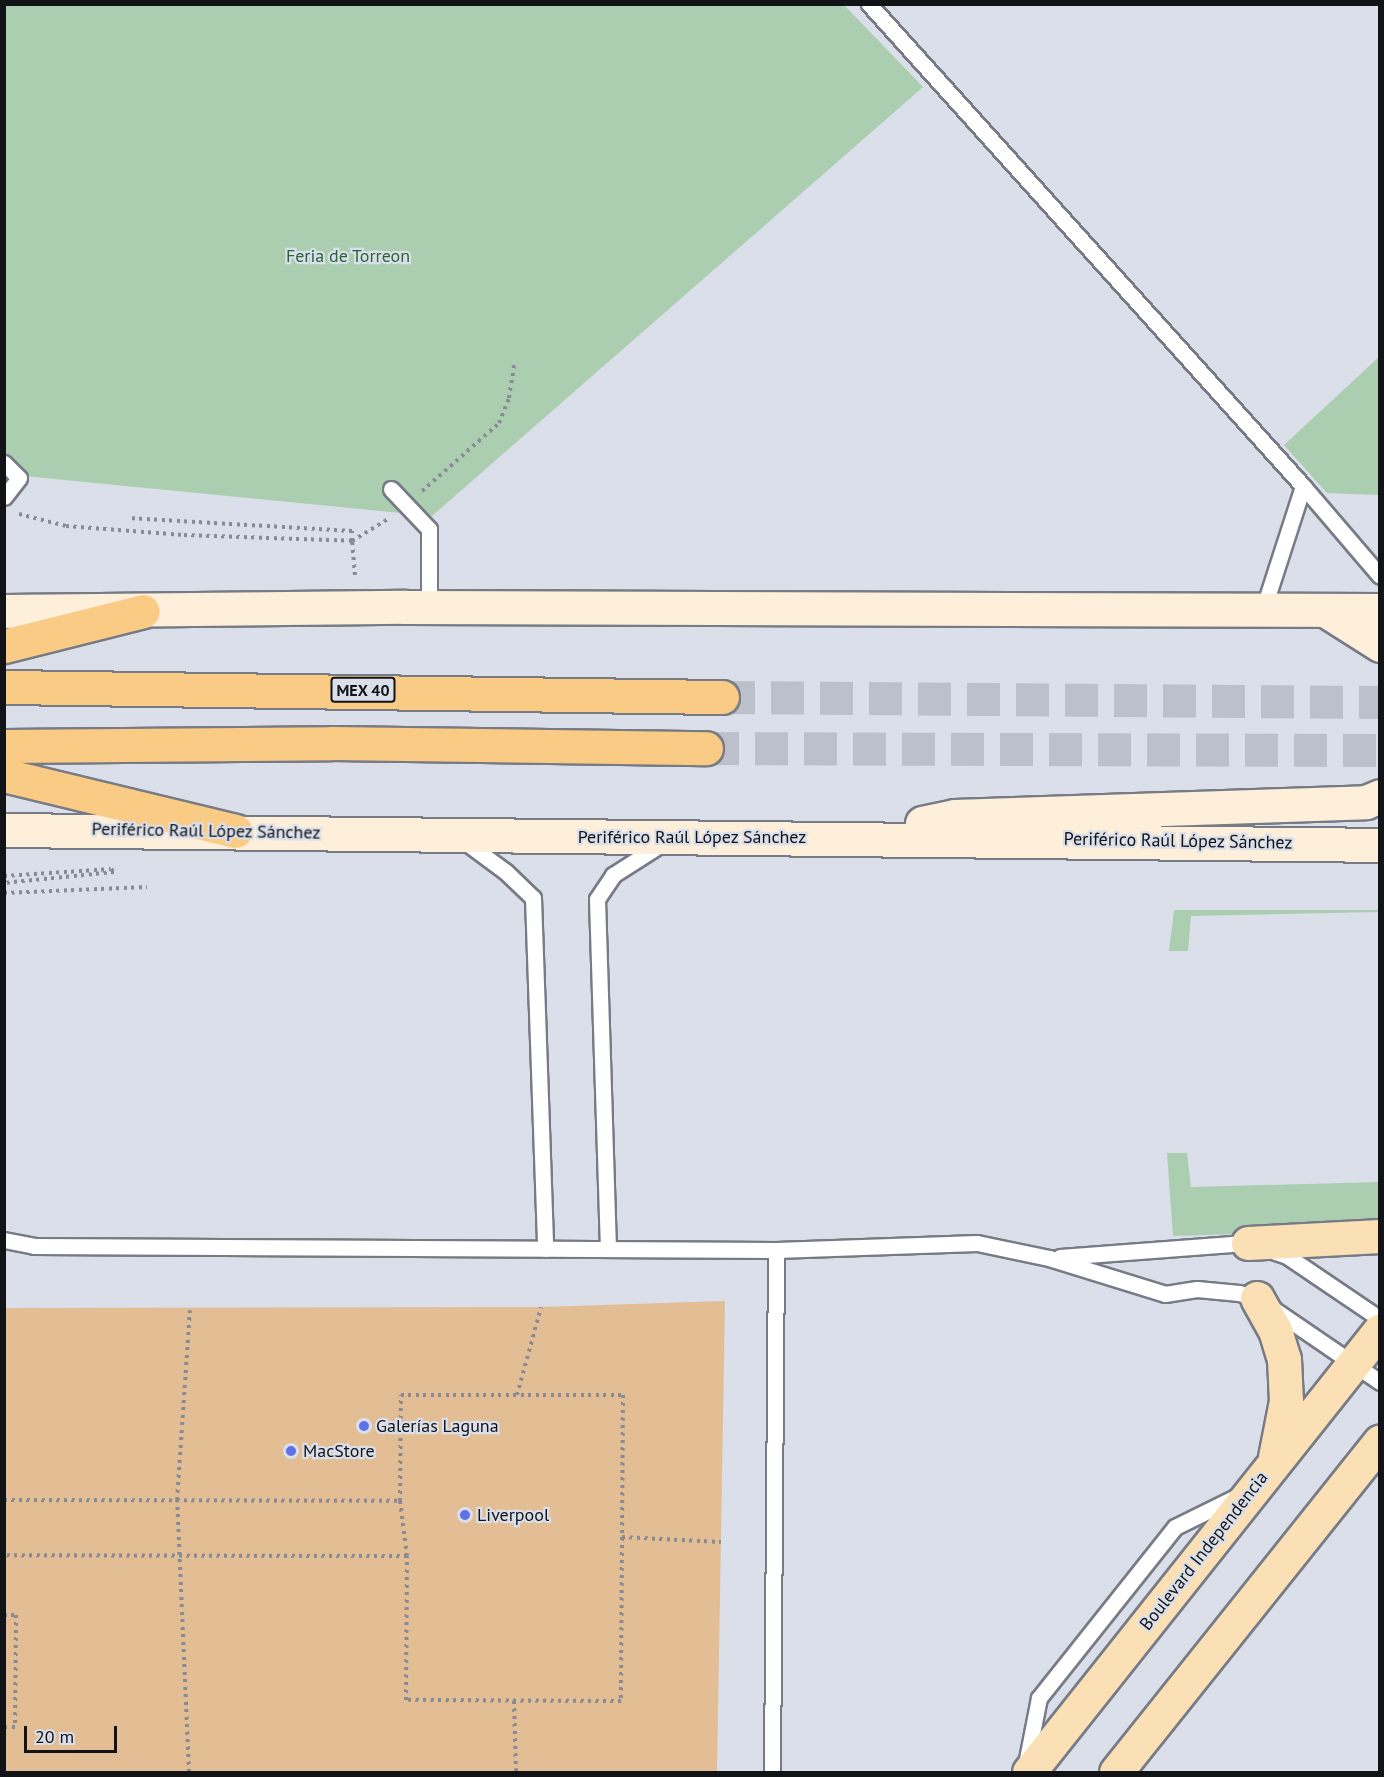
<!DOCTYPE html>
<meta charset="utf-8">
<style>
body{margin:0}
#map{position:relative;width:1384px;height:1777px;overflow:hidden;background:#dadfea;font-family:"PT Sans",sans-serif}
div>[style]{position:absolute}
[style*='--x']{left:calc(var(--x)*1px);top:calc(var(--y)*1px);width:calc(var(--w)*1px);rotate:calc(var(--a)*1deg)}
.green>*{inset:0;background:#abcdb0}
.building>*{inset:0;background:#e3bd94}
.motorway-tunnel>*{height:33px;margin-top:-16.5px;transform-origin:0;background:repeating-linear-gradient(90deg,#bcc0ca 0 33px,transparent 0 49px)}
.path>*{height:4px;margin-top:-2px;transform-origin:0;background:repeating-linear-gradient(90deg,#888b94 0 3px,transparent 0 7.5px)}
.roads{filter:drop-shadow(2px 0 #777b86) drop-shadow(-2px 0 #777b86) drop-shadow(0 2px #777b86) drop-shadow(0 -2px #777b86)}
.service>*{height:15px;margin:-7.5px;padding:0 7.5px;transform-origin:7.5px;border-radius:7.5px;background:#fff}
.secondary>*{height:33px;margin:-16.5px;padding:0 16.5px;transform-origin:16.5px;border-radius:16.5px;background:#feefda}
.primary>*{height:33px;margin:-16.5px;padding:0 16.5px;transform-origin:16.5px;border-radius:16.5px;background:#fce0b5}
.motorway>*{height:33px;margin:-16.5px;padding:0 16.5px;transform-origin:16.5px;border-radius:16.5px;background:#facb84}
.dots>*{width:16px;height:16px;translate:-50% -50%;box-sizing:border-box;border:3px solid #dadfea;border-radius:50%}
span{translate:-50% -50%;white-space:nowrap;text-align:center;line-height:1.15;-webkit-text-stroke:4.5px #dadfea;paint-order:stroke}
.shield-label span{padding:2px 4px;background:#dadfea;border:2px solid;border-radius:4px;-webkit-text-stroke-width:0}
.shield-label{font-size:16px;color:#111317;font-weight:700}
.park-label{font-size:18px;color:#276637}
.street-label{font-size:18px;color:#111317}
.poi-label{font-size:18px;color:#111317}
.left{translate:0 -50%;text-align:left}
.frame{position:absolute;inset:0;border:6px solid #111317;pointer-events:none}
.scale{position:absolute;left:24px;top:1726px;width:93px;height:27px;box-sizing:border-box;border:3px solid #111317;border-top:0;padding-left:8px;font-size:18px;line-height:21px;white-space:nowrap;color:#111317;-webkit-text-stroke:4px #dadfea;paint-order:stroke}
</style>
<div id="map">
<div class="green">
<i style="clip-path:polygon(4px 5px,844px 5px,923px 87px,432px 516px,24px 476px,5px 455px)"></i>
<i style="clip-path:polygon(1379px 357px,1379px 495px,1327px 493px,1284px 445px)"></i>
<i style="clip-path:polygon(1174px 910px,1379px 910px,1380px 912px,1191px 916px,1188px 951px,1169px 951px)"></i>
<i style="clip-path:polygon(1167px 1153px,1187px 1153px,1191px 1187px,1379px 1182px,1379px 1230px,1173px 1236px)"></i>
</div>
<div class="building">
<i style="clip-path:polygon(725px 1301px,717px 1772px,4px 1772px,4px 1308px,541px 1307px)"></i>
</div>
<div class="motorway-tunnel">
<i style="--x:722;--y:697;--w:658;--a:0.44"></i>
<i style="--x:706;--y:748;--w:674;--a:0.17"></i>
</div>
<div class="path">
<i style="--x:422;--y:491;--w:103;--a:-41.4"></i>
<i style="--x:499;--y:423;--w:27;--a:-68"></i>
<i style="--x:509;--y:398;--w:37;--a:-81"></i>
<i style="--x:19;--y:514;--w:49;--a:14.3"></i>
<i style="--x:66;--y:526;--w:118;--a:4.4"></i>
<i style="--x:184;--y:535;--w:168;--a:2"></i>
<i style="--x:352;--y:541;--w:10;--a:-90"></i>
<i style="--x:352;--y:531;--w:224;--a:-176.7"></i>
<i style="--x:355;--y:575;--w:34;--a:-95"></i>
<i style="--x:352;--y:541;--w:42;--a:-31.4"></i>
<i style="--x:4;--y:876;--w:107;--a:-3.7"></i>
<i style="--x:111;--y:869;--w:4;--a:45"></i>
<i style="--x:114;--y:872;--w:111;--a:174.3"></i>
<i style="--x:4;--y:893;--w:143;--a:-2.4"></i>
<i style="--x:517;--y:1395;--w:91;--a:-74.7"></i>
<i style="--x:4;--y:1500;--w:396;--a:0.1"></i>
<i style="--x:400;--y:1501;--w:106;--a:-89.5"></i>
<i style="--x:401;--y:1395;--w:222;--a:0"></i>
<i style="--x:623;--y:1395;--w:306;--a:90.4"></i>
<i style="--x:621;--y:1701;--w:215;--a:-179.7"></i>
<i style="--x:406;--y:1700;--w:144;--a:-89.6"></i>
<i style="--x:407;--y:1556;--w:403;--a:-179.9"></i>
<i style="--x:400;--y:1501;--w:55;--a:82.7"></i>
<i style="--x:622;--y:1537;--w:99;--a:2.9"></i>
<i style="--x:4;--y:1615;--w:12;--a:0"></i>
<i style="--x:16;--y:1615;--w:112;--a:90.5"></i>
<i style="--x:15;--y:1727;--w:11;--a:180"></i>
<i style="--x:514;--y:1701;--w:71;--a:88.4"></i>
<i style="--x:189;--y:1772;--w:272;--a:-92.5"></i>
<i style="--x:177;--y:1500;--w:190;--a:-86.1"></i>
</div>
<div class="roads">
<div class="service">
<i style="--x:869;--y:4;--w:649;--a:48"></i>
<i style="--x:1303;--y:486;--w:118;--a:49.5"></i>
<i style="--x:4;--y:463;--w:21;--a:45"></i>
<i style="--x:19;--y:478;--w:24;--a:128"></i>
<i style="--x:391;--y:489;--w:55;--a:46.5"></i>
<i style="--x:429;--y:529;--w:78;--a:90"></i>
<i style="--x:1263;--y:610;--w:130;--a:-72.1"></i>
<i style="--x:464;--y:841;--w:52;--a:36.4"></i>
<i style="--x:506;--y:872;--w:37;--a:44"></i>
<i style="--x:533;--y:898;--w:351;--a:88"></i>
<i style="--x:4;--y:1240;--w:31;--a:11"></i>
<i style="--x:34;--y:1246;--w:742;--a:0.31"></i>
<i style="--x:776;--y:1250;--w:522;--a:90.44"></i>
<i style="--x:608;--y:1249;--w:350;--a:-91.8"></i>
<i style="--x:597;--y:899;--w:29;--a:-56"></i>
<i style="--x:613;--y:875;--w:56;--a:-32.6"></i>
<i style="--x:776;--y:1250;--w:201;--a:-2"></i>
<i style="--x:977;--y:1243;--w:74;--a:11.8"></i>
<i style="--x:1049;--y:1258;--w:121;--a:17.2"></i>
<i style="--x:1165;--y:1294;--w:32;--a:-9"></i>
<i style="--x:1197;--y:1289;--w:42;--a:5.4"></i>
<i style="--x:1239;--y:1293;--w:19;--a:16"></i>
<i style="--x:1257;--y:1298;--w:149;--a:34.3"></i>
<i style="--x:1060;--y:1257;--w:189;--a:-4.3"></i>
<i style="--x:1248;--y:1243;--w:41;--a:18.4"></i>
<i style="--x:1287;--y:1256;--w:112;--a:34.1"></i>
<i style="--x:1026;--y:1764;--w:67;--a:-78.9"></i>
<i style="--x:1039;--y:1698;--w:218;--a:-51.5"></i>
<i style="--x:1175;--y:1527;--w:70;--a:-26.2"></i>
</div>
<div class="secondary">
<i style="--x:1325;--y:610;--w:65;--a:32.5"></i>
<i style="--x:4;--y:611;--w:401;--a:-0.6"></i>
<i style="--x:405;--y:607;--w:975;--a:0.18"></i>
<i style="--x:922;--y:823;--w:33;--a:-12"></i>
<i style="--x:954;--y:816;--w:412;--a:-1.9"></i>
<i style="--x:1366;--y:802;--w:15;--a:-23"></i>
<i style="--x:4;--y:830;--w:1376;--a:0.62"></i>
</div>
<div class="primary">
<i style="--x:1248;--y:1243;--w:132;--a:-3"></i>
<i style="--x:1257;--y:1298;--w:37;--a:61"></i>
<i style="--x:1275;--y:1330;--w:30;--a:73"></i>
<i style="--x:1284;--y:1359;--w:42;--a:87.3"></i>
<i style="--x:1286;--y:1401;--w:57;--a:101.1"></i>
<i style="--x:1029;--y:1772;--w:564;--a:-51.55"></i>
<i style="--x:1116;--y:1772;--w:423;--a:-51.4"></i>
</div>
<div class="motorway">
<i style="--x:4;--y:646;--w:143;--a:-14.1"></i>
<i style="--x:4;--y:687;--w:718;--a:0.8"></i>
<i style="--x:4;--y:746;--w:328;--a:-0.5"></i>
<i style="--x:332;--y:743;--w:374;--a:0.8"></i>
<i style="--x:4;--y:775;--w:238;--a:13.6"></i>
</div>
</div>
<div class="dots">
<i style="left:364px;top:1426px;background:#5f71e8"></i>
<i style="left:291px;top:1451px;background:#5f71e8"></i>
<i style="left:465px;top:1515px;background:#5f71e8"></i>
</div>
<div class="shield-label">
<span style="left:363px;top:690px">MEX 40</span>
</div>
<div class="park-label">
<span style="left:348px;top:256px">Feria de Torreon</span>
</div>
<div class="street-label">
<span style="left:206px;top:831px;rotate:1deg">Periférico Raúl López Sánchez</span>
<span style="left:692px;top:837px">Periférico Raúl López Sánchez</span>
<span style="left:1178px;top:841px;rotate:1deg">Periférico Raúl López Sánchez</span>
<span style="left:1204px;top:1551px;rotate:-52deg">Boulevard Independencia</span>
</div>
<div class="poi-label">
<span class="left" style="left:376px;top:1426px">Galerías Laguna</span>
<span class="left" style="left:303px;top:1451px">MacStore</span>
<span class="left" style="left:477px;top:1515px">Liverpool</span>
</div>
<div class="frame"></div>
<div class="scale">20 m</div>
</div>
